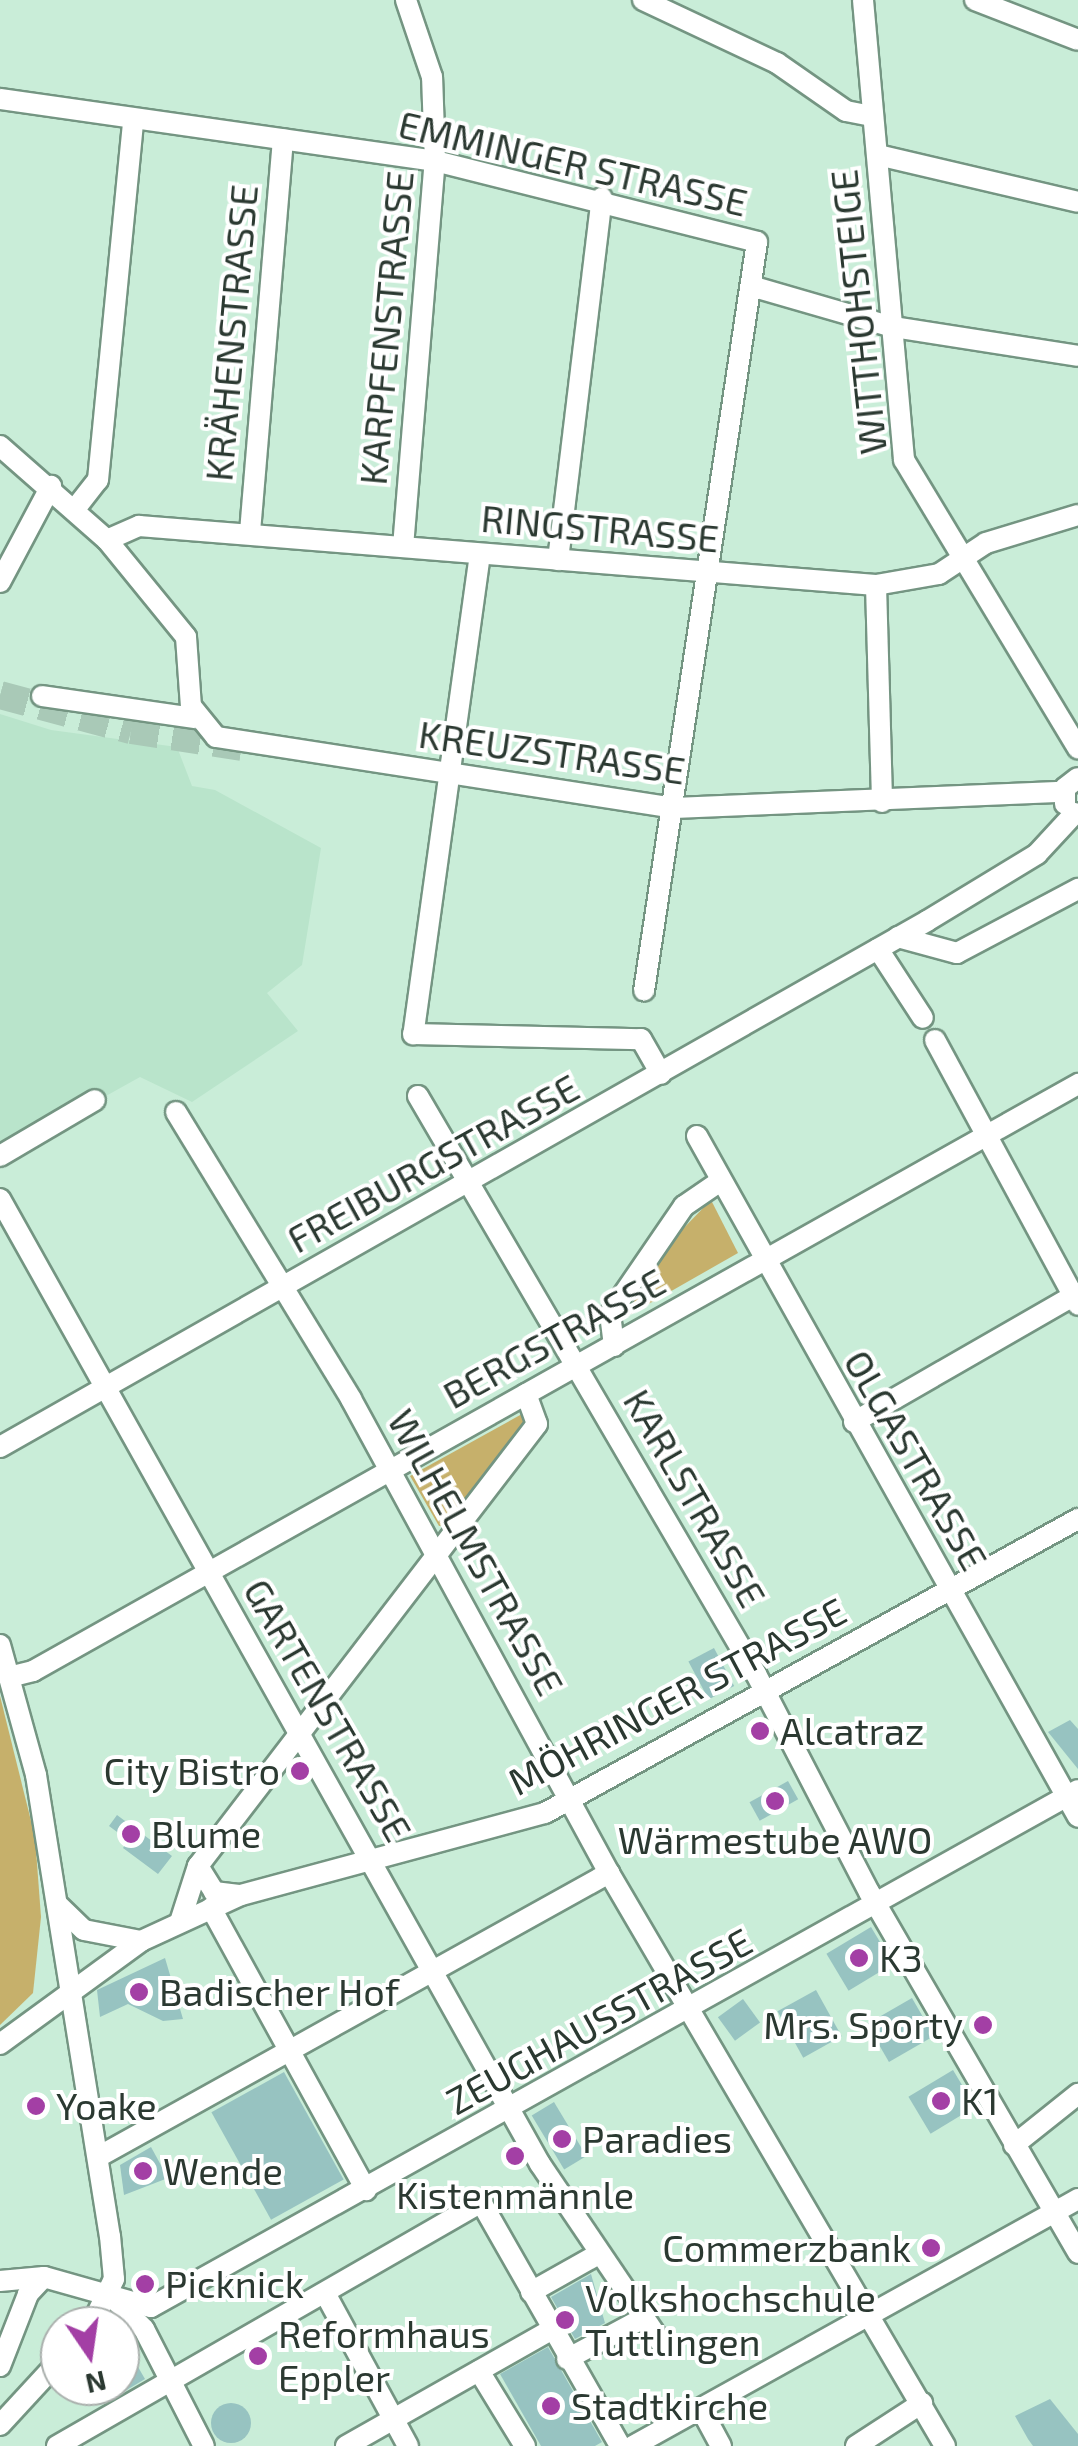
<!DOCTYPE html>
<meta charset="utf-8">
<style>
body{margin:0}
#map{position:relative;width:1078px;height:2446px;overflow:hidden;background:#c9edd8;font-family:"Exo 2",sans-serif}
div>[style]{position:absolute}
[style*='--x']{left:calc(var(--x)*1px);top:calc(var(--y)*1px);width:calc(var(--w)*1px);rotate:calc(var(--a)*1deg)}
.built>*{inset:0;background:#b9e4cb}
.green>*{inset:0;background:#c6b06b}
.building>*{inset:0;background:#97c3c1;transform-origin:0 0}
.round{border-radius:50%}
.major-tunnel>*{height:28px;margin-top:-14px;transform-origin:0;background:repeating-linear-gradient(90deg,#a9c9b7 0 28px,transparent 0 42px)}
.roads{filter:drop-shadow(2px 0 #749582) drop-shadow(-2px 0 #749582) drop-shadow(0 2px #749582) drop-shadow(0 -2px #749582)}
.minor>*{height:20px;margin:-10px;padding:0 10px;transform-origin:10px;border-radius:10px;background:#fff}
.dots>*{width:28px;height:28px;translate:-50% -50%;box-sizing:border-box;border:5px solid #fff;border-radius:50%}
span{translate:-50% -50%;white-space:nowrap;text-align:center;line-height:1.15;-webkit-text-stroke:8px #fff;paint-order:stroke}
.street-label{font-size:38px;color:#2b3931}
.poi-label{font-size:38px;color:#2b3931}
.left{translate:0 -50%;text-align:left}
.right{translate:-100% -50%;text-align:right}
.north{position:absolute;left:40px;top:2306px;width:100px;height:100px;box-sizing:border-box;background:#fff;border:2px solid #aab0ad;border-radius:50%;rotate:167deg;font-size:28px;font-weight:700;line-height:40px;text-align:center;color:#2b3931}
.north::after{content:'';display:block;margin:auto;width:35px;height:45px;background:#a33fa5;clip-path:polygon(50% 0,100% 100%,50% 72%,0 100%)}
</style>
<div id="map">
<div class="built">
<i style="clip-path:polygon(0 714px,51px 730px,177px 747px,192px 786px,215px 790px,321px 848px,302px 965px,267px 993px,298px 1031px,192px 1102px,140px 1077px,0 1155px)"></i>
</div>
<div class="green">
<i style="clip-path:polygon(711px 1200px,738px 1253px,631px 1314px,626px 1307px,674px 1238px)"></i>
<i style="clip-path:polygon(522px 1414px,526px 1419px,510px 1443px,448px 1525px,439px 1526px,410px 1476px)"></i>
<i style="clip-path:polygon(0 1696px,35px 1837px,41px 1917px,33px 1993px,0 2025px)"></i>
</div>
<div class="building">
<i style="left:714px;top:1648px;width:43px;height:29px;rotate:62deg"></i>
<i style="clip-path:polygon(1070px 1720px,1078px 1729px,1078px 1769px,1048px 1732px)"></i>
<i style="left:788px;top:1781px;width:21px;height:44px;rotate:61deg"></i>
<i style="clip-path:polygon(117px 1815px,172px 1856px,158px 1874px,123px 1848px,128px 1840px,109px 1826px)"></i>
<i style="left:871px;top:1927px;width:43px;height:52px;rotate:59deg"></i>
<i style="clip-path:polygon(165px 1958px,183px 2019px,163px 2021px,128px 2004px,100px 2017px,97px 1990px)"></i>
<i style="left:816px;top:1990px;width:53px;height:44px;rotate:61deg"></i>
<i style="left:912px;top:1998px;width:44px;height:52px;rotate:60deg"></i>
<i style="left:743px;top:1999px;width:29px;height:31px;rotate:54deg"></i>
<i style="left:953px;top:2070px;width:43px;height:52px;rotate:59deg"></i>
<i style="left:284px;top:2072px;width:123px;height:83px;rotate:61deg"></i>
<i style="left:554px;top:2102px;width:63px;height:26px;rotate:59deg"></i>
<i style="clip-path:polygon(151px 2147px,168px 2178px,124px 2195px,120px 2165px)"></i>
<i style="clip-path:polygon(591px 2274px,605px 2323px,575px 2339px,551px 2297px)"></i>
<i style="clip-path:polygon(120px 2336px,145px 2379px,120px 2394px)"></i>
<i style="clip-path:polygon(548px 2347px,602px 2442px,595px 2446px,541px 2446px,500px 2374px)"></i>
<i style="clip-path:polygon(1050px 2399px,1078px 2434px,1078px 2446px,1033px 2446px,1028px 2439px,1015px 2416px)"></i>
<i class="round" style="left:211px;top:2403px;width:40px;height:40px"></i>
</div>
<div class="major-tunnel">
<i style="--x:0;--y:695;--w:136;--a:15"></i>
<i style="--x:131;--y:730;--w:112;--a:8.7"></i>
</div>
<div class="roads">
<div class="minor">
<i style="--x:643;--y:0;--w:148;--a:25.2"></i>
<i style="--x:777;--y:63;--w:84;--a:34.8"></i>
<i style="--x:846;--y:111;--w:26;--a:11"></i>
<i style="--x:863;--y:0;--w:462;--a:84.9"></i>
<i style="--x:904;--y:460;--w:337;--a:58.9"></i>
<i style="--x:975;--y:0;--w:110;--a:21.2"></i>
<i style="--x:0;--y:99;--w:439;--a:8.1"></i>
<i style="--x:435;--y:161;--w:332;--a:14.1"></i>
<i style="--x:757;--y:242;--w:757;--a:98.58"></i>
<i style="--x:878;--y:155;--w:205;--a:13.2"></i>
<i style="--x:754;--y:287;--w:145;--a:16.1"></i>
<i style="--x:893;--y:327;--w:187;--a:8.9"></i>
<i style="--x:0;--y:446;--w:142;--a:41.3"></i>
<i style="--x:107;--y:540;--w:125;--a:50.8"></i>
<i style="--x:186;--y:637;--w:69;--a:85.9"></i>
<i style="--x:191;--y:706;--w:40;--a:51"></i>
<i style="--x:216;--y:737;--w:463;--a:8.8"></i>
<i style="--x:674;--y:808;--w:389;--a:-2.4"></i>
<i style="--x:75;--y:509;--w:37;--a:-52"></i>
<i style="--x:98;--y:480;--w:360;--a:-84.4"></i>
<i style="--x:250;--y:532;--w:394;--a:-85.2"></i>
<i style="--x:107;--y:540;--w:35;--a:-24"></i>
<i style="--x:139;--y:526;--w:739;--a:4.58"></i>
<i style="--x:876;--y:585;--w:64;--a:-9.9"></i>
<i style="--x:939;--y:574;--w:56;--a:-33.4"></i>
<i style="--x:986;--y:543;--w:96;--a:-16.9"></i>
<i style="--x:403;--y:547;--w:387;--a:-85.3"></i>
<i style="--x:435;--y:161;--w:84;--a:-92"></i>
<i style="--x:432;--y:77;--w:81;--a:-108.7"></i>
<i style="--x:480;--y:554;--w:485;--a:97.9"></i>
<i style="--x:413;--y:1034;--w:228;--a:1.3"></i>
<i style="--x:641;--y:1039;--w:40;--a:60.3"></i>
<i style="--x:558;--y:560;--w:365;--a:-83.1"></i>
<i style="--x:0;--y:582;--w:109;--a:-62"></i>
<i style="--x:876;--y:585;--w:217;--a:88.4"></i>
<i style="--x:42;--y:696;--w:155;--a:8.2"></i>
<i style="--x:1065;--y:804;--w:16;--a:-90"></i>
<i style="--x:1065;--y:788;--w:16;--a:-38"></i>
<i style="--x:898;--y:937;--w:61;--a:15.2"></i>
<i style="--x:957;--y:953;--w:137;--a:-27.9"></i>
<i style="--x:878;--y:949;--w:82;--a:56.9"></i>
<i style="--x:935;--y:1040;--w:301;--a:61.6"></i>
<i style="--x:418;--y:1096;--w:670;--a:59.68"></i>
<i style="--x:756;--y:1674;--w:246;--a:62.6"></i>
<i style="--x:869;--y:1892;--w:417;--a:59.9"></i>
<i style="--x:176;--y:1112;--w:336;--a:58.6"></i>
<i style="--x:351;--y:1399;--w:540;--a:61.44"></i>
<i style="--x:609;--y:1873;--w:664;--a:59.61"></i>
<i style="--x:697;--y:1136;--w:780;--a:60.77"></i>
<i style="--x:0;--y:1156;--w:110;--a:-30.5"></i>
<i style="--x:0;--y:1199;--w:1106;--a:60.77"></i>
<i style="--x:540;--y:2164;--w:216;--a:55.9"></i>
<i style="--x:614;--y:1346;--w:32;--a:-97"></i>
<i style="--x:610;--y:1314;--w:131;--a:-55.6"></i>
<i style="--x:684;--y:1206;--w:42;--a:-34.4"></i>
<i style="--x:854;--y:1422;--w:258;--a:-29.9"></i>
<i style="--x:0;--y:1447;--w:1066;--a:-29.57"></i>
<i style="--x:927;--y:921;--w:129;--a:-31.3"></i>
<i style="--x:1037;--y:854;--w:56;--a:-47.2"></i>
<i style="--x:0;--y:1645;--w:135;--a:74.5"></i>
<i style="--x:36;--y:1775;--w:467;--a:80.9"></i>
<i style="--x:110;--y:2236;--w:43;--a:84.7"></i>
<i style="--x:114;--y:2279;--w:52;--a:116.1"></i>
<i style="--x:9;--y:1677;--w:25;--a:-14"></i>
<i style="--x:33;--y:1671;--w:1199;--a:-29.32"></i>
<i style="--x:198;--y:1866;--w:31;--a:58"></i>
<i style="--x:214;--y:1892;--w:25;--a:7"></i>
<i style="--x:57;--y:1904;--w:37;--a:44"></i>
<i style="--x:84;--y:1930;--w:58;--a:10.9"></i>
<i style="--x:211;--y:1908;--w:322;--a:61.2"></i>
<i style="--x:180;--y:1922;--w:59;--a:-72.2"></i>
<i style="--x:198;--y:1866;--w:557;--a:-52.51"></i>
<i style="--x:537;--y:1424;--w:32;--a:-110"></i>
<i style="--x:0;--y:2044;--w:175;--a:-36.1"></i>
<i style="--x:141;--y:1941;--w:110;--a:-24.7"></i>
<i style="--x:241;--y:1895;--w:315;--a:-15.1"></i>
<i style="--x:545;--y:1813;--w:609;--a:-28.88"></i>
<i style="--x:1014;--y:2145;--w:82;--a:-38.6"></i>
<i style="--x:98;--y:2157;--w:585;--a:-29.06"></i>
<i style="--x:0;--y:2281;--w:44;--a:-5.2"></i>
<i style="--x:44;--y:2277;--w:111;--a:15.7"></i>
<i style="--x:151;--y:2307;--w:1061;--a:-29.15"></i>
<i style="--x:531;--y:2292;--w:76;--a:-29.3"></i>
<i style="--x:325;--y:2293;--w:174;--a:61.5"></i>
<i style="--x:117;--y:2302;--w:38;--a:45"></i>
<i style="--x:144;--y:2329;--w:131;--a:62.9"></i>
<i style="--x:567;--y:2359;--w:83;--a:-28.1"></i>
<i style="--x:0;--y:2366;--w:77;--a:-68.7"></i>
<i style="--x:28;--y:2294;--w:23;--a:-47"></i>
<i style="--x:479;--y:2371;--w:88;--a:58.5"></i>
<i style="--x:701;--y:2409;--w:42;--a:61.6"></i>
<i style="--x:0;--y:2425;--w:88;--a:-47.3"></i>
<i style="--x:57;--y:2446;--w:489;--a:-29.9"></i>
<i style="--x:481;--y:2202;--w:281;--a:60.3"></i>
<i style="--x:346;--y:2446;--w:236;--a:-29.5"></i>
<i style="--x:633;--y:2446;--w:509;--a:-29.03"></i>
<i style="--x:856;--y:2446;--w:79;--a:-33.1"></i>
</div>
</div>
<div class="dots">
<i style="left:760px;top:1731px;background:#a33fa5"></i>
<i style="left:300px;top:1771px;background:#a33fa5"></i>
<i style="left:775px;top:1801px;background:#a33fa5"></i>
<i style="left:131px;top:1834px;background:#a33fa5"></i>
<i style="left:859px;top:1958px;background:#a33fa5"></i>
<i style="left:139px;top:1992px;background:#a33fa5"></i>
<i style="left:983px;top:2025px;background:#a33fa5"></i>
<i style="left:941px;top:2101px;background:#a33fa5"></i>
<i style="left:36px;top:2106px;background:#a33fa5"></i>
<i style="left:562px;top:2139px;background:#a33fa5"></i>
<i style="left:515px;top:2156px;background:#a33fa5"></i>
<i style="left:143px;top:2171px;background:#a33fa5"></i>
<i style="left:931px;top:2248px;background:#a33fa5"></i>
<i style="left:145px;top:2284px;background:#a33fa5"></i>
<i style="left:565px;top:2320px;background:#a33fa5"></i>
<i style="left:258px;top:2356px;background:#a33fa5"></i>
<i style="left:551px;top:2406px;background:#a33fa5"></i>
</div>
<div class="street-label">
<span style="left:573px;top:163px;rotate:13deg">EMMINGER STRASSE</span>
<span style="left:858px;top:312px;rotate:-96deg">WITTHOHSTEIGE</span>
<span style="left:386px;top:328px;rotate:-85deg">KARPFENSTRASSE</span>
<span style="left:231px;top:333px;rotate:-85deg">KRÄHENSTRASSE</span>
<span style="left:600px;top:528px;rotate:5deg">RINGSTRASSE</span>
<span style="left:552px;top:752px;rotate:8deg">KREUZSTRASSE</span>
<span style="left:433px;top:1163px;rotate:-29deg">FREIBURGSTRASSE</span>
<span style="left:554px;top:1338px;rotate:-29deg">BERGSTRASSE</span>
<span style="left:916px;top:1460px;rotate:60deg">OLGASTRASSE</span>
<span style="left:695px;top:1498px;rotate:60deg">KARLSTRASSE</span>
<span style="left:476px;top:1552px;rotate:61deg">WILHELMSTRASSE</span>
<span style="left:677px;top:1696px;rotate:-28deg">MÖHRINGER STRASSE</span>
<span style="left:328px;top:1710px;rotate:60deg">GARTENSTRASSE</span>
<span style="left:599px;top:2021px;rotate:-29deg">ZEUGHAUSSTRASSE</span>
</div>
<div class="poi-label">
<span class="left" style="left:780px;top:1731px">Alcatraz</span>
<span class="right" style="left:280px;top:1771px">City Bistro</span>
<span class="left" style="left:151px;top:1834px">Blume</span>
<span style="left:775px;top:1840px">Wärmestube AWO</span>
<span class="left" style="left:879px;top:1958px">K3</span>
<span class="left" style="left:159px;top:1992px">Badischer Hof</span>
<span class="right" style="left:963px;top:2025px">Mrs. Sporty</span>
<span class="left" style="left:961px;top:2101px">K1</span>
<span class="left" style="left:56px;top:2106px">Yoake</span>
<span class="left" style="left:582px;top:2139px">Paradies</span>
<span class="left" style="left:163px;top:2171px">Wende</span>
<span style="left:515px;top:2195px">Kistenmännle</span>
<span class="right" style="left:911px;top:2248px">Commerzbank</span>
<span class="left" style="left:165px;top:2284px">Picknick</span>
<span class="left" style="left:585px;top:2320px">Volkshochschule<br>Tuttlingen</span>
<span class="left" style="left:278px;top:2356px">Reformhaus<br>Eppler</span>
<span class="left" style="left:571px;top:2406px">Stadtkirche</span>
</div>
<div class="north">N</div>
</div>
